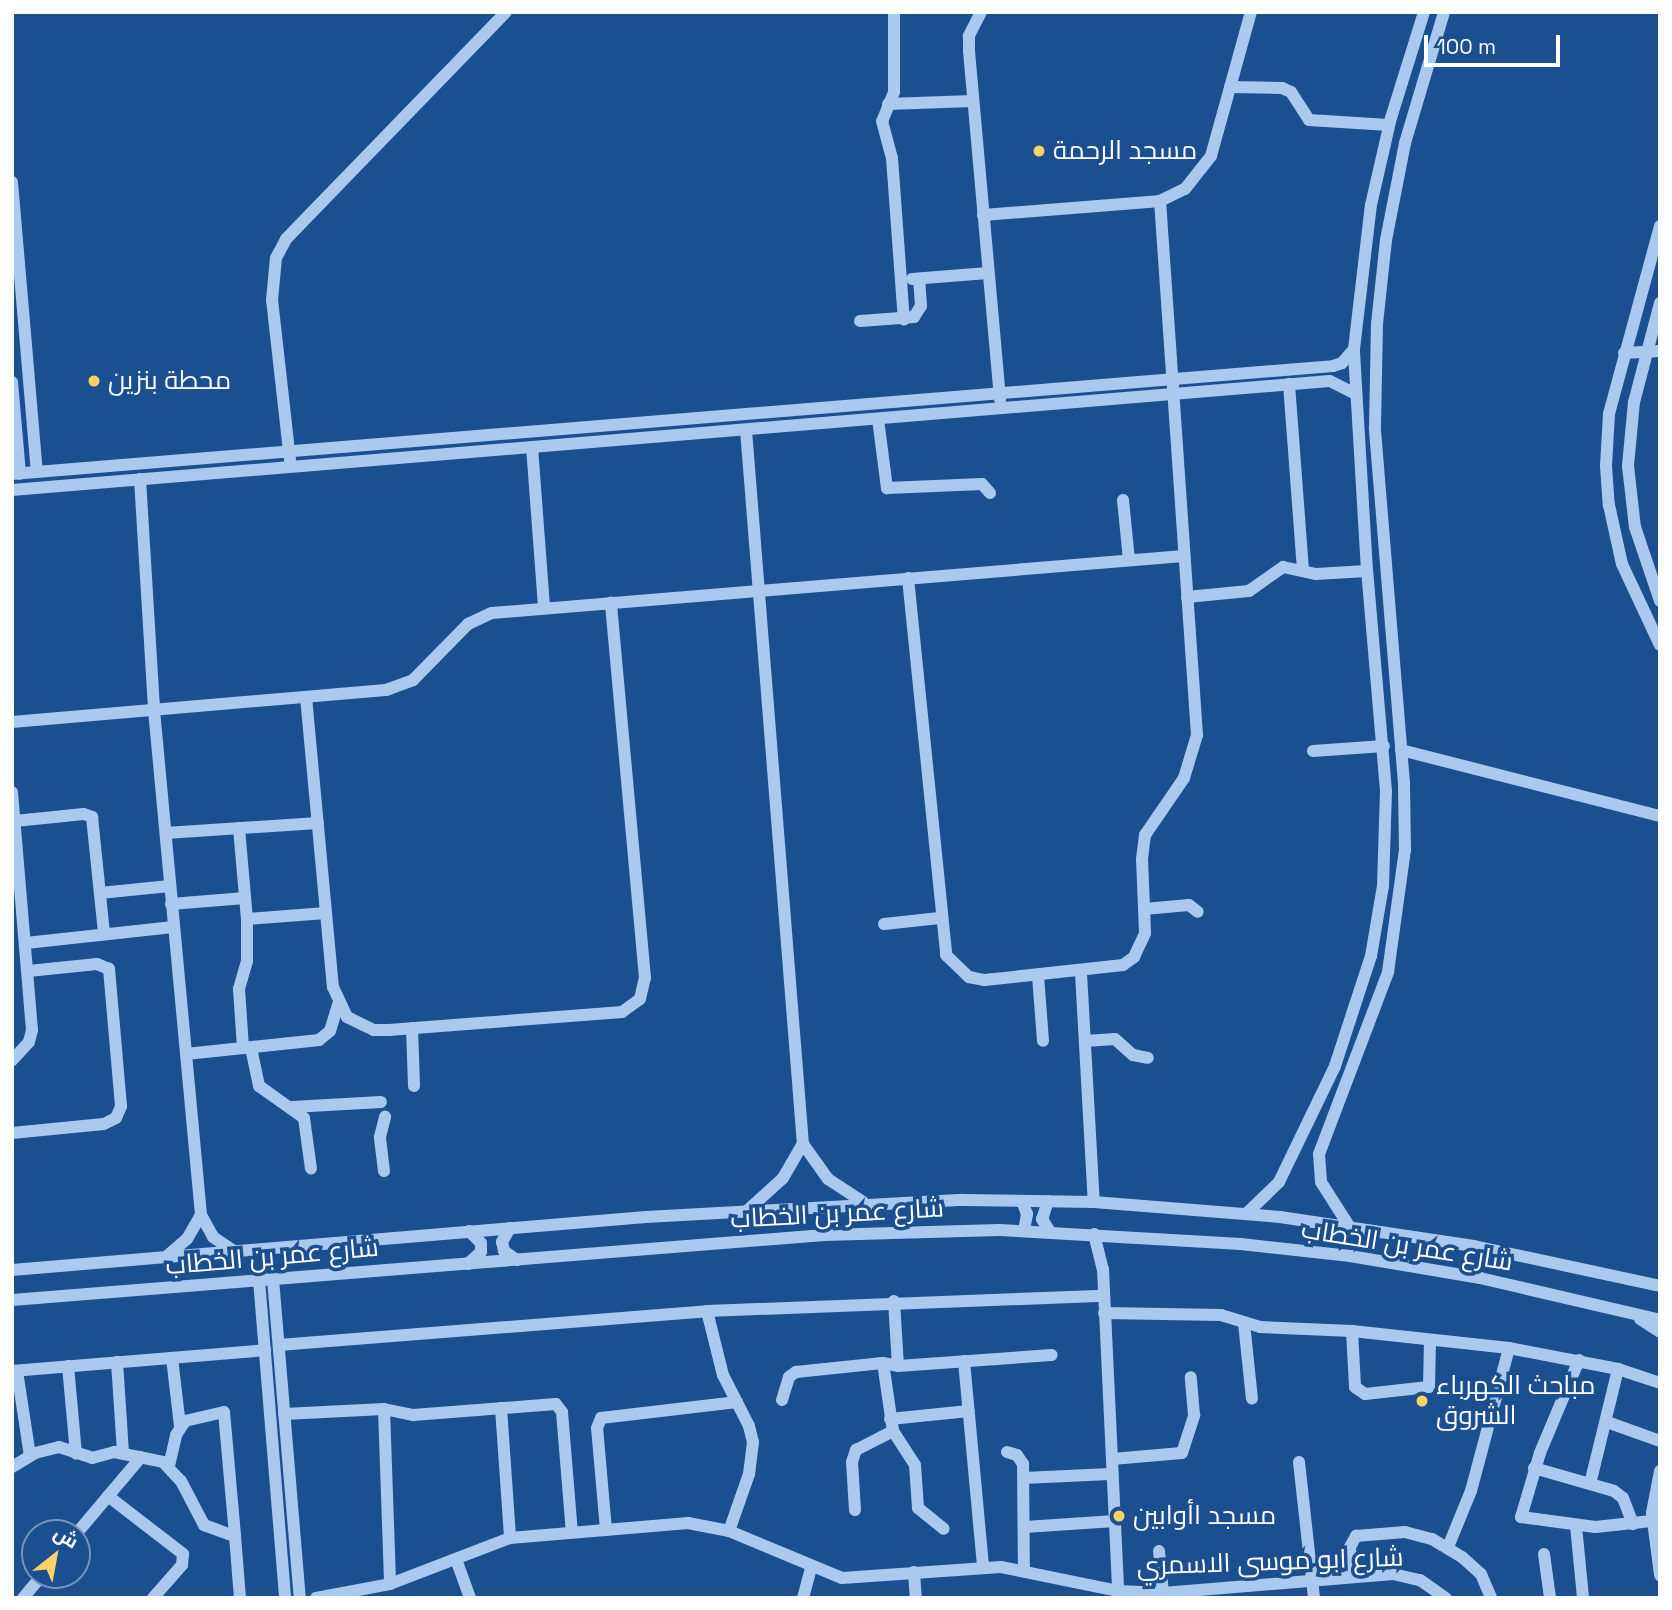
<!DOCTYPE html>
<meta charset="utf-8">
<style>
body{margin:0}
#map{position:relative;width:1672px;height:1610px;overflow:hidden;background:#1b4f8f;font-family:"Space Grotesk",Cairo,sans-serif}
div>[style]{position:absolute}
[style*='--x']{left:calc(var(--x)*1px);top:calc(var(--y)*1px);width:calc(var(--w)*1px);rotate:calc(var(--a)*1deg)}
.minor>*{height:12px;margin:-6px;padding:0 6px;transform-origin:6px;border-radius:6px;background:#a9c9ee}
.dots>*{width:19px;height:19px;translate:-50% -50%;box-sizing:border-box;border:4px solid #1b4f8f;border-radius:50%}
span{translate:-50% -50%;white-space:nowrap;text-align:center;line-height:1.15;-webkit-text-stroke:7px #1b4f8f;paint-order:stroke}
.poi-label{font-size:26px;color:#fff}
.left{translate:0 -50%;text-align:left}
.street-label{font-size:26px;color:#fff}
.frame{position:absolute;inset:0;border:14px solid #fff;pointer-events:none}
.north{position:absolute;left:21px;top:1519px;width:70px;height:70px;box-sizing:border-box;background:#1b4f8f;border:2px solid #7695bc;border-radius:50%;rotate:31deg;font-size:19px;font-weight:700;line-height:28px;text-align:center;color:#fff}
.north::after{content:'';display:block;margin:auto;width:24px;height:32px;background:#ffd166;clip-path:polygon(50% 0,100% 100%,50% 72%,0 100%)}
.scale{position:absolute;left:1424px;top:35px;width:136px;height:32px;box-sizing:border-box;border:4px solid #fff;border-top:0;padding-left:9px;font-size:21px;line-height:24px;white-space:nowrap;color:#fff;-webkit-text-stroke:5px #1b4f8f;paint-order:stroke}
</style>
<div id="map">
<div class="minor">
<i style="--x:894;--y:12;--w:80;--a:90"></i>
<i style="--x:894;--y:92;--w:31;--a:112"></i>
<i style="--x:882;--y:121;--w:38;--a:75"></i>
<i style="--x:892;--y:158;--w:162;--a:85.8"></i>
<i style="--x:981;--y:12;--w:27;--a:117"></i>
<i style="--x:969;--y:36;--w:15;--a:90"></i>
<i style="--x:969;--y:51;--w:350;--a:84.9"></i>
<i style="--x:1230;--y:87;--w:52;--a:1.1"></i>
<i style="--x:1282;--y:88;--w:10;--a:24"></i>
<i style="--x:1291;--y:92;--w:33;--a:57"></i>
<i style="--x:1309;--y:120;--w:80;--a:3.6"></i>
<i style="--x:888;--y:104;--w:85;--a:-2"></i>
<i style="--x:12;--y:182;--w:291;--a:85.1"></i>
<i style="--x:983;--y:215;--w:178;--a:-4.5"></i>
<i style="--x:1160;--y:201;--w:28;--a:-26"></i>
<i style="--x:1185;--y:189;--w:42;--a:-51.8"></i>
<i style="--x:1211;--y:156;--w:149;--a:-74.5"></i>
<i style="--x:1660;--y:226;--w:195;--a:105.2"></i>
<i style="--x:1609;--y:414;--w:52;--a:93.3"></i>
<i style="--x:1606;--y:466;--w:39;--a:86"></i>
<i style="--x:1609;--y:505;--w:60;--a:77.6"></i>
<i style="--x:1622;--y:564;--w:89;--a:64.9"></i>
<i style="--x:912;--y:279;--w:76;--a:-4.5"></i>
<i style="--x:1660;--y:303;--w:102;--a:104.7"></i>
<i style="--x:1634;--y:402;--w:64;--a:95.4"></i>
<i style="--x:1628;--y:466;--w:61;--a:83.5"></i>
<i style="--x:1635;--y:527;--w:78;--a:71.3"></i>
<i style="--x:860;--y:321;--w:54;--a:-4.2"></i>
<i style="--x:914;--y:317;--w:13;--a:-58"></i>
<i style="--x:921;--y:306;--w:27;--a:-94"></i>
<i style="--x:1624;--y:353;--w:36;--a:-3"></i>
<i style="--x:12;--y:382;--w:92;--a:85"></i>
<i style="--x:1289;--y:384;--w:186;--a:85.7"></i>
<i style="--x:878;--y:419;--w:70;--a:82.6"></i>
<i style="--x:887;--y:488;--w:95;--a:-2.4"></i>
<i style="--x:982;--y:484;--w:12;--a:48"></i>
<i style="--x:746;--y:430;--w:716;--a:85.44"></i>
<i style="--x:803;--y:1144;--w:43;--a:54.5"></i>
<i style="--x:828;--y:1179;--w:42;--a:33.3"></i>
<i style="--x:532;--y:447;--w:161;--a:85.7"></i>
<i style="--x:290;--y:460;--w:161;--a:-96.4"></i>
<i style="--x:272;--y:300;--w:42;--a:-84.6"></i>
<i style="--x:276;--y:258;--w:21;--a:-62"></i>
<i style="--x:286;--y:239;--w:316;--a:-45.9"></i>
<i style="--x:12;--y:474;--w:1325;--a:-4.67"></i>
<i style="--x:1333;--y:366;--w:9;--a:-18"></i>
<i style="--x:1342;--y:363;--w:18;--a:-49"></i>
<i style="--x:140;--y:479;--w:231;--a:86.5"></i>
<i style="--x:154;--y:710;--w:507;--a:84.68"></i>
<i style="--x:201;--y:1215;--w:25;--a:61"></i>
<i style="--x:213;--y:1237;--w:25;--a:34"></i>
<i style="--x:12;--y:490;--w:1322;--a:-4.73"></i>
<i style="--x:1330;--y:381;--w:27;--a:27"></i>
<i style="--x:1123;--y:500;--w:60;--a:84.3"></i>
<i style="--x:908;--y:578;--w:379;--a:84.2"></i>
<i style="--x:946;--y:955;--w:32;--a:44"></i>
<i style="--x:969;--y:977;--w:16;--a:11"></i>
<i style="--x:985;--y:980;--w:139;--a:-6.2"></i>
<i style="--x:1123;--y:965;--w:14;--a:-36"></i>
<i style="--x:1134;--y:957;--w:26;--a:-65"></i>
<i style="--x:1145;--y:933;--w:74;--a:-92.3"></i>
<i style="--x:1142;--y:859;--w:24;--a:-83"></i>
<i style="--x:1145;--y:835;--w:69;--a:-55.6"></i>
<i style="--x:1184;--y:778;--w:45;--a:-73.2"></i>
<i style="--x:1197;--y:735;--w:535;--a:-93.96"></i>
<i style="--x:1187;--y:597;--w:62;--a:-5.5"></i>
<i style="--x:1249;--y:591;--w:42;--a:-35.2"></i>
<i style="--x:1283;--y:567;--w:34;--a:12"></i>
<i style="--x:1316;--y:574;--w:51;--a:-3.4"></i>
<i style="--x:306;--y:697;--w:291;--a:84.7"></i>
<i style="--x:333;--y:987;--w:33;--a:65"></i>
<i style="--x:347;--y:1017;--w:30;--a:26"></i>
<i style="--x:374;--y:1030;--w:15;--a:0"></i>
<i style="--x:389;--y:1030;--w:234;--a:-4.4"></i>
<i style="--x:622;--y:1012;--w:22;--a:-36"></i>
<i style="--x:640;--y:999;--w:22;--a:-77"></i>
<i style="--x:645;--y:978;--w:377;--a:-95.2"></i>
<i style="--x:12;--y:722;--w:375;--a:-4.9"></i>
<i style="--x:386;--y:690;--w:29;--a:-20"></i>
<i style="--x:413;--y:680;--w:78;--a:-45.5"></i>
<i style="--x:468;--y:624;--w:26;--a:-25"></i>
<i style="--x:492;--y:613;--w:694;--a:-4.71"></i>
<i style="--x:1401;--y:750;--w:267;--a:14.3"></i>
<i style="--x:1313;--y:751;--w:71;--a:-4"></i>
<i style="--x:12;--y:792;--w:239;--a:85.2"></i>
<i style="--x:32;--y:1030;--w:12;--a:104"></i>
<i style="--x:29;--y:1042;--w:25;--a:133"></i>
<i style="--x:15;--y:821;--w:69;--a:-5.8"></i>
<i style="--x:84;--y:814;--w:9;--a:21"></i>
<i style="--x:92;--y:817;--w:118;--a:84.1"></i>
<i style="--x:239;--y:828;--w:91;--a:85"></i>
<i style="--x:247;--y:919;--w:42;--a:90"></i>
<i style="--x:247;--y:961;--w:29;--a:106"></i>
<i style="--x:239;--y:989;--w:59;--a:86.1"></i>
<i style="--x:166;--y:833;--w:152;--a:-3.8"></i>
<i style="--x:100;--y:893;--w:70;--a:-5.7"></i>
<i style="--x:171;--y:904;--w:74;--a:-4.6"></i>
<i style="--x:1144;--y:909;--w:45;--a:-5.1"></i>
<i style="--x:1189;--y:905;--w:11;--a:38"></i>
<i style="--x:247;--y:919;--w:79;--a:-4.3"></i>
<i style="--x:884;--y:924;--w:56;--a:-6.1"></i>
<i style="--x:26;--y:943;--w:148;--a:-6.2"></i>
<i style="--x:1081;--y:973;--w:229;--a:86.8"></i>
<i style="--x:1038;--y:976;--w:65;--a:85.6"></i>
<i style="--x:412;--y:1028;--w:58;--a:88"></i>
<i style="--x:1085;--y:1041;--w:30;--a:-4"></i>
<i style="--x:1115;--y:1039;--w:24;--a:42"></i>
<i style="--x:1133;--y:1055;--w:15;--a:11"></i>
<i style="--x:251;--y:1048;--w:39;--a:78"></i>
<i style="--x:259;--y:1086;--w:55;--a:35.4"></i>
<i style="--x:304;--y:1118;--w:51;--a:82.2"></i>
<i style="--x:186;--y:1054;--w:134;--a:-6"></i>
<i style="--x:319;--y:1040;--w:14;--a:-39"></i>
<i style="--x:330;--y:1031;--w:28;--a:-73"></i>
<i style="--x:292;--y:1107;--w:89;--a:-3.2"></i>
<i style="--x:12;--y:1133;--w:92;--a:-5.6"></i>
<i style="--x:104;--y:1124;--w:13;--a:-27"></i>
<i style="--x:116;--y:1118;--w:13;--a:-67"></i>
<i style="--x:121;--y:1106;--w:138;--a:-95"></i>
<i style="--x:109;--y:969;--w:13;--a:-157"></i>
<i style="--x:97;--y:964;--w:69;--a:174.2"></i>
<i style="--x:384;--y:1171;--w:34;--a:-97"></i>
<i style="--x:380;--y:1137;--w:21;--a:-76"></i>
<i style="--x:1022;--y:1201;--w:14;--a:69"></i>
<i style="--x:1027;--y:1214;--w:17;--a:100"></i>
<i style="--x:1048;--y:1201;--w:19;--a:108"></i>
<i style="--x:1042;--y:1219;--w:15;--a:58"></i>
<i style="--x:748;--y:1210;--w:47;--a:-42.4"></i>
<i style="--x:783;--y:1178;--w:39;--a:-60"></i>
<i style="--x:1246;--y:1214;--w:46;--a:-44.1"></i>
<i style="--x:1279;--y:1182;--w:129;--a:-64.2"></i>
<i style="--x:1335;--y:1066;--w:116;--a:-71.9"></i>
<i style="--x:1371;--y:956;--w:71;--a:-80.3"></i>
<i style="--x:1383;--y:886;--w:95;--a:-88.2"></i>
<i style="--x:1386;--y:791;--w:221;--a:-94.9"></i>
<i style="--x:1367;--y:571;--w:222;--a:-93.4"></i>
<i style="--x:1354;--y:349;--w:145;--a:-83.3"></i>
<i style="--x:1371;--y:205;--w:89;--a:-77.1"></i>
<i style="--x:1391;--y:118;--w:111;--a:-72.7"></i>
<i style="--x:1349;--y:1226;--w:52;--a:-122.5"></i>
<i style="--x:1321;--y:1182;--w:28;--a:-94"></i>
<i style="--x:1319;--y:1154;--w:195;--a:-69.2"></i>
<i style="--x:1388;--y:972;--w:123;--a:-82.1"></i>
<i style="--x:1405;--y:850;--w:67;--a:-90.9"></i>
<i style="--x:1404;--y:783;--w:357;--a:-94.7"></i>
<i style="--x:1375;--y:427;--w:103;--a:-88.9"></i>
<i style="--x:1377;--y:324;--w:84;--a:-83.9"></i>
<i style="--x:1386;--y:240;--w:99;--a:-78.9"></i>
<i style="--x:1405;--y:143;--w:137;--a:-73.4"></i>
<i style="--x:510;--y:1228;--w:16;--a:120"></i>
<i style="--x:502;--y:1242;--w:9;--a:77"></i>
<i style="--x:504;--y:1251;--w:16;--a:35"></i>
<i style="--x:1094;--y:1234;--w:36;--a:76"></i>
<i style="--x:1103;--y:1269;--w:322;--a:87.3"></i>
<i style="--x:166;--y:1257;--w:28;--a:-41"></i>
<i style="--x:187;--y:1239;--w:28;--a:-60"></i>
<i style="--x:468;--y:1264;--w:18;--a:-43"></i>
<i style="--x:481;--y:1252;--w:9;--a:-90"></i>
<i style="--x:481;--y:1243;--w:17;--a:-135"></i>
<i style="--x:12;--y:1270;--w:636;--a:-4.78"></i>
<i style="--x:646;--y:1217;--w:318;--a:-3.1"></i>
<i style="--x:964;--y:1200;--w:130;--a:0.9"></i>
<i style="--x:1094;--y:1202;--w:187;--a:4.6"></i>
<i style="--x:1280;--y:1217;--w:196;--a:8.5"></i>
<i style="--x:1474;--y:1246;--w:190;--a:12.1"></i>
<i style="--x:273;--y:1279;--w:320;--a:85.2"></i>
<i style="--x:259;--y:1280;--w:319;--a:85.3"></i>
<i style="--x:12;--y:1300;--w:815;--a:-4.58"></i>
<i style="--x:824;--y:1235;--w:175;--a:-1.6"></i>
<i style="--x:999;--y:1230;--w:242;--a:3.3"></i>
<i style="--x:1241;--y:1244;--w:110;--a:6.3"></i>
<i style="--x:1350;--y:1256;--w:132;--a:9.6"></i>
<i style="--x:1480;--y:1278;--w:185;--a:13.1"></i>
<i style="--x:894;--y:1301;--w:65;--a:86.5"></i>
<i style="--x:707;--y:1311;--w:66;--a:76"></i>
<i style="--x:723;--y:1375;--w:57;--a:63"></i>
<i style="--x:749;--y:1426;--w:16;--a:76"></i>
<i style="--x:753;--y:1442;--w:32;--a:97"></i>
<i style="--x:749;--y:1474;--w:60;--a:109.3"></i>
<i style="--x:1104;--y:1313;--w:117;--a:1"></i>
<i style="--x:1221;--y:1315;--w:41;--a:17.1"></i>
<i style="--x:1260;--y:1327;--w:92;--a:2.5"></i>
<i style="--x:1352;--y:1331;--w:158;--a:6.2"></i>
<i style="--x:1509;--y:1348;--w:111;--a:10.9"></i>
<i style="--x:1618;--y:1369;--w:44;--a:18.4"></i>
<i style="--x:1640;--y:1319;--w:24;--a:33"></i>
<i style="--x:1244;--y:1323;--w:76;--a:84"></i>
<i style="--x:1352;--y:1331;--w:56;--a:86.9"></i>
<i style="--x:1355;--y:1387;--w:12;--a:35"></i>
<i style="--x:1365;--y:1394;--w:64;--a:-6.2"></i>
<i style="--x:1429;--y:1387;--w:47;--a:-88.8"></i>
<i style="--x:279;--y:1345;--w:429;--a:-4.5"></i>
<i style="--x:707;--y:1311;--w:397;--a:-2.2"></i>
<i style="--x:172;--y:1358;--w:68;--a:83.3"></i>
<i style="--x:1579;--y:1360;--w:101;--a:112.8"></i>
<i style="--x:1540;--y:1453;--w:67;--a:106.5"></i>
<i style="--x:1521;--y:1517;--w:75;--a:7.7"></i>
<i style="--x:1595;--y:1527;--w:57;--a:-6"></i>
<i style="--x:964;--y:1361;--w:206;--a:84.7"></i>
<i style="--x:117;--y:1362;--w:91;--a:86.2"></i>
<i style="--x:883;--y:1363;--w:69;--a:81.6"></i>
<i style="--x:893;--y:1431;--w:40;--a:57.1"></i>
<i style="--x:915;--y:1465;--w:43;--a:86"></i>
<i style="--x:918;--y:1508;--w:33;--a:39"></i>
<i style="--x:68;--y:1366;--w:88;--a:84.8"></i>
<i style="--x:12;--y:1371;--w:254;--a:-4.7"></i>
<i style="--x:17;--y:1371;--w:86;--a:81.3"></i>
<i style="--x:782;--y:1400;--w:24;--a:-73"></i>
<i style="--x:789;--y:1377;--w:9;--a:-36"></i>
<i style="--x:796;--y:1372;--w:87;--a:-5.9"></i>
<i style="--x:883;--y:1363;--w:15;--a:11"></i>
<i style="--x:898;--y:1366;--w:154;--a:-4.1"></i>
<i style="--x:501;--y:1408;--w:130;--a:86"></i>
<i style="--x:384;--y:1409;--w:175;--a:88"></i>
<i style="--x:284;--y:1414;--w:100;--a:-2.9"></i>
<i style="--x:384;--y:1409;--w:30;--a:12"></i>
<i style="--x:413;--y:1415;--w:143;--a:-4.4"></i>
<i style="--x:556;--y:1404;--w:10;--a:53"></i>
<i style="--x:562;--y:1412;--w:121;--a:85.3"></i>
<i style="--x:890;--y:1419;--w:79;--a:-5.8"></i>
<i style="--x:1607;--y:1422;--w:56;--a:19.7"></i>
<i style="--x:1007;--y:1452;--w:10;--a:17"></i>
<i style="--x:1017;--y:1455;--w:11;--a:56"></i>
<i style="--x:1023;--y:1464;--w:105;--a:89.5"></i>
<i style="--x:1112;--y:1459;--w:70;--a:-4.9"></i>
<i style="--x:1182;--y:1453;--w:40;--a:-72"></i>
<i style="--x:1194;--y:1415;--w:38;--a:-95"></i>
<i style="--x:1299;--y:1462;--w:137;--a:83.7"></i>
<i style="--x:169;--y:1466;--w:32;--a:-77"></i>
<i style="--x:176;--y:1435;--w:17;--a:-57"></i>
<i style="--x:185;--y:1421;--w:40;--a:-13"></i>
<i style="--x:224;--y:1412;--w:124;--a:84.9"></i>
<i style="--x:12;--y:1467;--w:27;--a:-31"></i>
<i style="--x:35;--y:1453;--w:25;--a:-14"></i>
<i style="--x:59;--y:1447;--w:35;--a:18"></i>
<i style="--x:92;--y:1458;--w:23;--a:-15"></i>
<i style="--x:114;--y:1452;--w:50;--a:11.5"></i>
<i style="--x:163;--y:1462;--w:26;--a:47"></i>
<i style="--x:181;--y:1481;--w:50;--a:62.4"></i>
<i style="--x:204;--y:1525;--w:33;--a:20"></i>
<i style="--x:235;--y:1536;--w:62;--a:85.4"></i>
<i style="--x:1534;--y:1468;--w:83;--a:16"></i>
<i style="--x:1614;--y:1491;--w:11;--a:38"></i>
<i style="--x:1623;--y:1498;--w:28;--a:69"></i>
<i style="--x:1660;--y:1471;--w:43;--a:100.8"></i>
<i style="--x:1652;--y:1513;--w:63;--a:82.6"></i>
<i style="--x:1024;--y:1478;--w:86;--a:-2.7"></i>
<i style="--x:1590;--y:1484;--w:118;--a:-76.3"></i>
<i style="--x:108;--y:1496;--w:95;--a:37.7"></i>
<i style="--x:183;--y:1554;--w:11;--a:95"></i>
<i style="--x:182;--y:1565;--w:44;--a:131.3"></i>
<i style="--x:855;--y:1510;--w:48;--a:-93.6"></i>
<i style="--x:852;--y:1462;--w:13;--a:-72"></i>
<i style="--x:856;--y:1450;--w:42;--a:-27.2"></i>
<i style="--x:1576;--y:1526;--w:72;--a:84.4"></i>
<i style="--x:1025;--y:1527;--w:90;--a:-3.8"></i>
<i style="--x:606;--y:1530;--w:102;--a:-95"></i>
<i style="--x:597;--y:1428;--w:11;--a:-68"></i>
<i style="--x:601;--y:1418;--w:137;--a:-6.7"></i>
<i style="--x:77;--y:1533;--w:99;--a:-49.9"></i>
<i style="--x:1448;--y:1547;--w:61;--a:-67.7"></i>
<i style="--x:1471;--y:1491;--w:148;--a:-75.1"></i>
<i style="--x:1159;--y:1551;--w:42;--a:84.6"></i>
<i style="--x:1544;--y:1554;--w:44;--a:82.2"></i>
<i style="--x:457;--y:1562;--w:38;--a:70"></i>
<i style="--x:914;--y:1572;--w:26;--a:86"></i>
<i style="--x:1351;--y:1576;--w:29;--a:-92"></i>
<i style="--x:1350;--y:1547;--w:13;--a:-61"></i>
<i style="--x:1356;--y:1536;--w:49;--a:-4.7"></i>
<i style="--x:1405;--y:1532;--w:28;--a:15"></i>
<i style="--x:1432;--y:1539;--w:35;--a:31"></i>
<i style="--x:1462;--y:1557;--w:25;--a:42"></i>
<i style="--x:1481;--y:1574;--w:26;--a:67"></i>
<i style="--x:23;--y:1598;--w:30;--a:-50"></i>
<i style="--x:316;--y:1598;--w:75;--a:-10.7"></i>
<i style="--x:390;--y:1584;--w:129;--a:-21"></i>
<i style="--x:510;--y:1538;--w:179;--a:-4.8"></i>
<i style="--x:688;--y:1523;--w:42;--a:11"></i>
<i style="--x:729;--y:1531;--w:122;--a:22.6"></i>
<i style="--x:842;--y:1578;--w:159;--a:-4"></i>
<i style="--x:1001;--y:1567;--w:119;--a:11.6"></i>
<i style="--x:1118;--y:1591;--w:45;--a:2.5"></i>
<i style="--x:1163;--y:1593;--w:231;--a:-4.7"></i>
<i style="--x:1393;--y:1574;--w:28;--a:13"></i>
<i style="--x:1420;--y:1580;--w:32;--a:35"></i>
<i style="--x:803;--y:1598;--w:31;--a:-75"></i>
</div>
<div class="dots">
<i style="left:1039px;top:151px;background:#ffd166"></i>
<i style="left:94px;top:381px;background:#ffd166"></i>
<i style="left:1422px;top:1401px;background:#ffd166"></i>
<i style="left:1119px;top:1516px;background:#ffd166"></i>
</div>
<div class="poi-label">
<span class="left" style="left:1053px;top:151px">مسجد الرحمة</span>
<span class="left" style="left:108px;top:381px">محطة بنزين</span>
<span class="left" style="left:1436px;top:1401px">مباحث الكهرباء<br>الشروق</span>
<span class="left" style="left:1133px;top:1516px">مسجد اأوابين</span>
</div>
<div class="street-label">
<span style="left:837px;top:1214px;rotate:-3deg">شارع عمر بن الخطاب</span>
<span style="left:1407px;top:1246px;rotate:9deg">شارع عمر بن الخطاب</span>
<span style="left:272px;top:1257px;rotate:-5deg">شارع عمر بن الخطاب</span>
<span style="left:1270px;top:1562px;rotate:-2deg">شارع ابو موسى الاسمري</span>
</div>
<div class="frame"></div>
<div class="north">ش</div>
<div class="scale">100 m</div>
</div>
